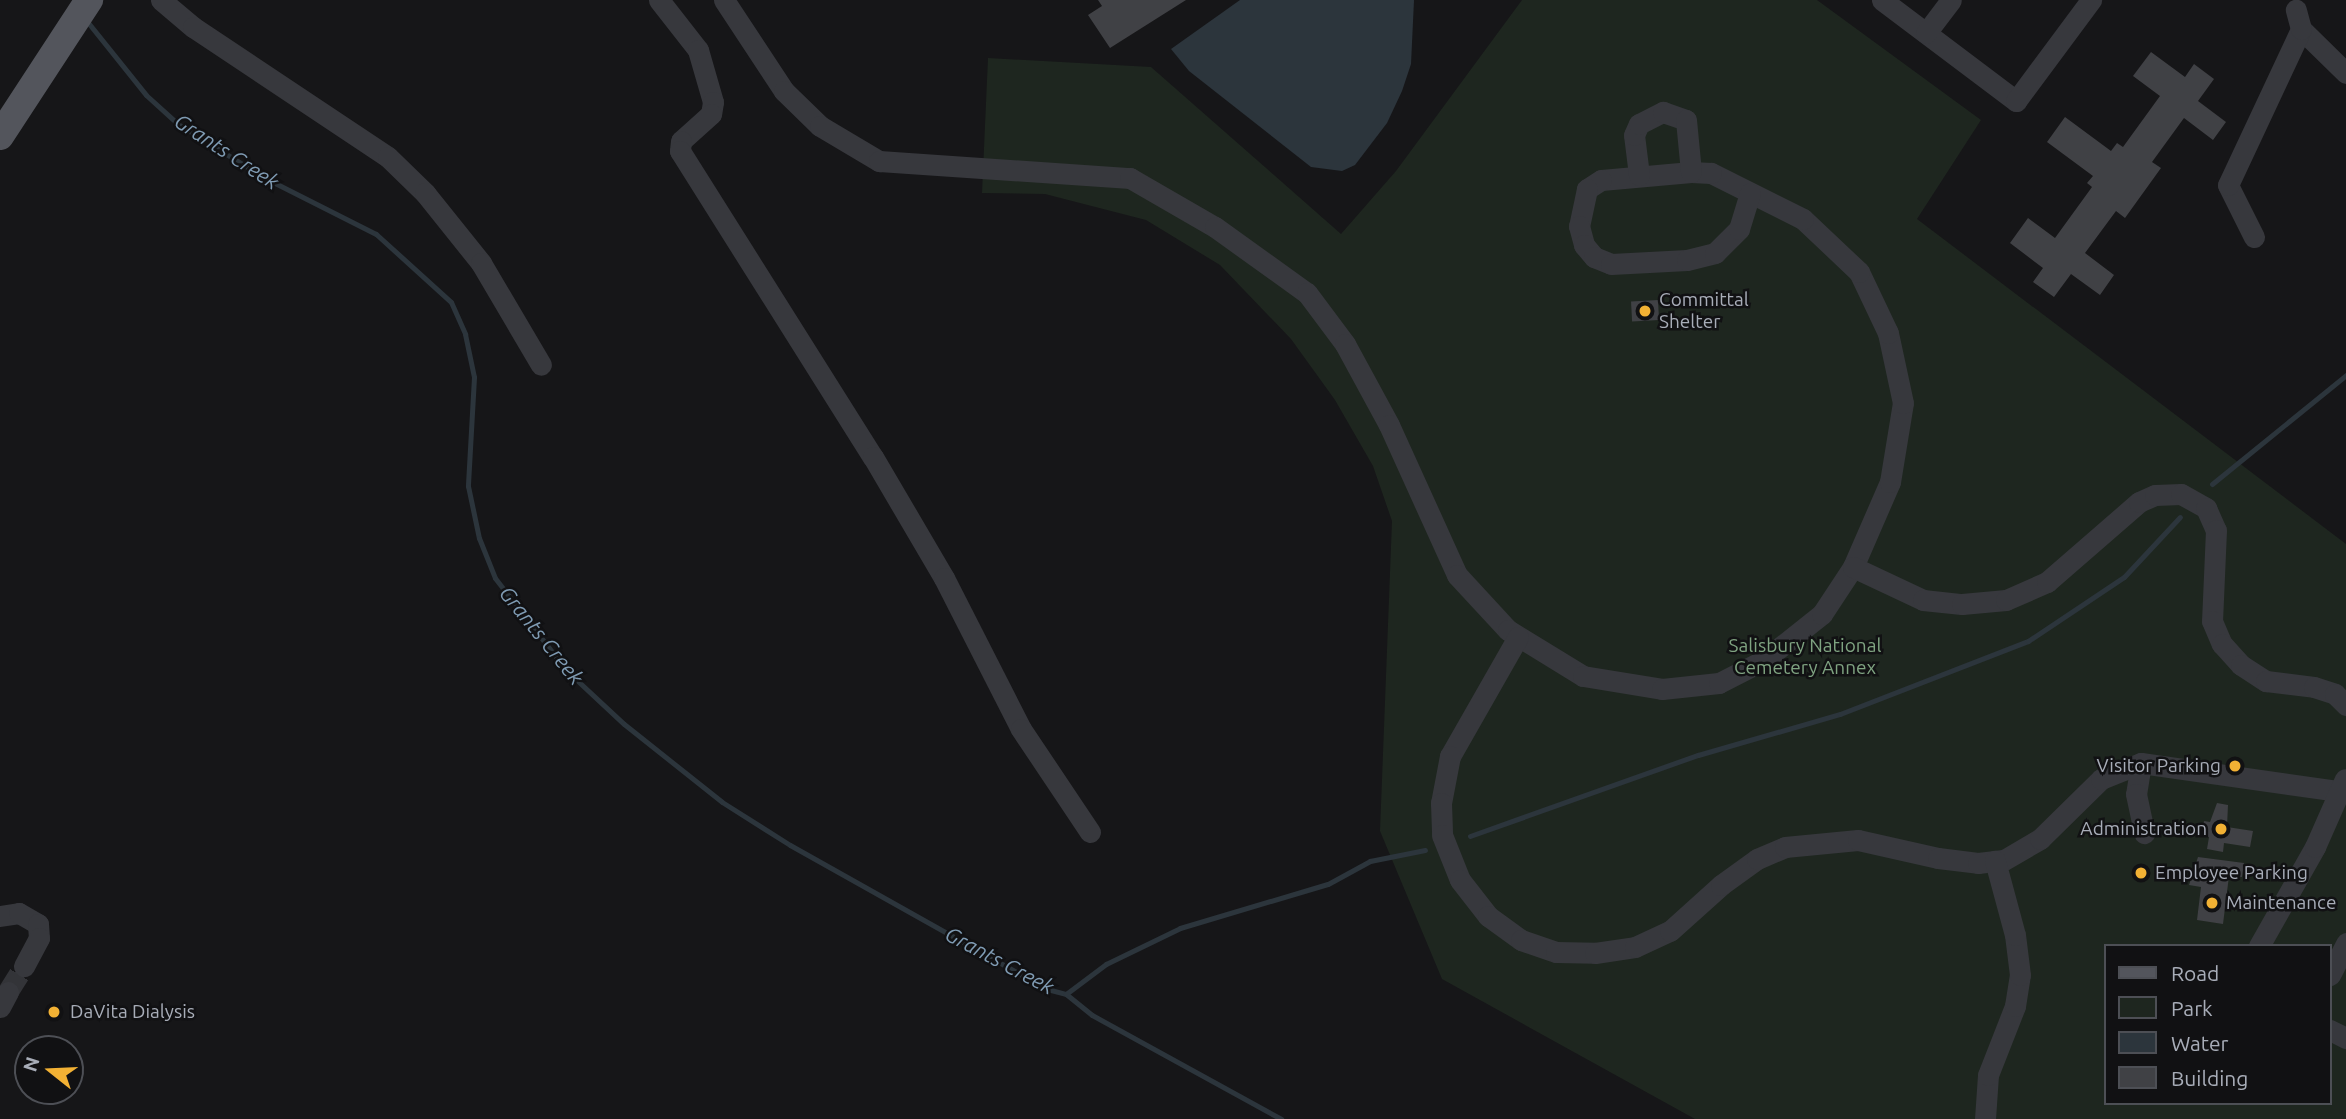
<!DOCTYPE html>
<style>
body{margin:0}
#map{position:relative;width:2346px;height:1119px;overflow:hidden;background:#161618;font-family:Ubuntu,sans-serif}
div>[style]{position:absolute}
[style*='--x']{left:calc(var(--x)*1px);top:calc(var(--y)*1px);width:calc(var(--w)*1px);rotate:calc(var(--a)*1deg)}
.green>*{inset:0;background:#1e261f}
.water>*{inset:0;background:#2c353c}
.stream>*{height:5px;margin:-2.5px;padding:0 2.5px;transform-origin:2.5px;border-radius:2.5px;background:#2c353c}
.building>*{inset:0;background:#404145;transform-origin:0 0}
.minor-tunnel>*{height:21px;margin-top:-10.5px;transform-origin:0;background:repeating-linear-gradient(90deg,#333438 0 21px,transparent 0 31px)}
.minor>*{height:21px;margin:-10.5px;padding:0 10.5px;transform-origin:10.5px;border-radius:10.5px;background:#37383d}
.major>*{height:28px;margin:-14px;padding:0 14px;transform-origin:14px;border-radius:14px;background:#53555c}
.dots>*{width:19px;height:19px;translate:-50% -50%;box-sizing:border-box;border:4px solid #111113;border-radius:50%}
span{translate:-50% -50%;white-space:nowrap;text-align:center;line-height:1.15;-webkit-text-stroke:5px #111113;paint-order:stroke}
.poi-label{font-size:19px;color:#a8adb8}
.left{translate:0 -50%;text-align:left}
.right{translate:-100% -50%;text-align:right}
.park-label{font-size:19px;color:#7fa381}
.water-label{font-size:21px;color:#7f9bb3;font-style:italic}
.legend{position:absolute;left:2104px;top:944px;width:228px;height:161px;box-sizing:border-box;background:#111113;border:2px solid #4d4f55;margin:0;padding:9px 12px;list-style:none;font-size:21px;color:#a8adb8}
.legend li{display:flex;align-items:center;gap:14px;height:35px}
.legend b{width:35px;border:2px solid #4d4f55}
.north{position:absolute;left:14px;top:1035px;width:70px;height:70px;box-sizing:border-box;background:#111113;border:2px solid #4d4f55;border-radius:50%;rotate:288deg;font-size:19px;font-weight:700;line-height:28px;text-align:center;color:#a8adb8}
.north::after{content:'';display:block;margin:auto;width:24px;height:32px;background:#f2b134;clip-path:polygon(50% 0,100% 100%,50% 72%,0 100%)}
</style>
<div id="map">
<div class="green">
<i style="clip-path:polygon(evenodd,1522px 0,1817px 0,1981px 120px,1917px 219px,2346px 544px,2346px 1119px,1695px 1119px,1442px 979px,1380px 831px,1392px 521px,1373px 466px,1335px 400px,1291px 339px,1220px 265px,1146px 220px,1045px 194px,982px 193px,988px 58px,1151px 67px,1341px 234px,1396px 171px,1522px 0,2106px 946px,2330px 946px,2330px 1103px,2106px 1103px,2106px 946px)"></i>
</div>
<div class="water">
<i style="clip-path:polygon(1240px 0,1414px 0,1411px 64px,1402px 91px,1387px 123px,1355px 165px,1342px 171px,1311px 167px,1189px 71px,1171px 49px)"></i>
</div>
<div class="stream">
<i style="--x:86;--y:20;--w:96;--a:51.3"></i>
<i style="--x:146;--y:95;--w:43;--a:42.2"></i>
<i style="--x:178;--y:124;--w:100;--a:31.9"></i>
<i style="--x:263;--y:177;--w:127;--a:26.8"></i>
<i style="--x:376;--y:234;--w:101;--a:42.2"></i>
<i style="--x:451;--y:302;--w:35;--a:66"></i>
<i style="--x:465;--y:334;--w:44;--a:78.2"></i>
<i style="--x:474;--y:377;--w:109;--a:93.2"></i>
<i style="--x:468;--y:486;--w:53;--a:78.1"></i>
<i style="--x:479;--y:538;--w:43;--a:68.2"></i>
<i style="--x:495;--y:578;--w:116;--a:52.3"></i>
<i style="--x:566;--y:670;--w:79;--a:43"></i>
<i style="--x:624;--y:724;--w:125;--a:38.5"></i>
<i style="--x:722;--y:802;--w:80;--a:32.3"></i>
<i style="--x:790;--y:845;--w:295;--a:29.3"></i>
<i style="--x:1047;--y:989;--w:20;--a:15"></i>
<i style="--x:1066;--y:994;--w:33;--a:39"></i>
<i style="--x:1092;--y:1015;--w:216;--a:28.8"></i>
<i style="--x:2212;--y:484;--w:173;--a:-39.1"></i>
<i style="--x:1470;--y:836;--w:242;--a:-19.6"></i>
<i style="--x:1698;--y:755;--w:148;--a:-16.1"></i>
<i style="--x:1840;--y:714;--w:202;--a:-21.2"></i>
<i style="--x:2028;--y:641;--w:115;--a:-33.7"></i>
<i style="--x:2124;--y:577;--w:82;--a:-47"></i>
<i style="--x:1066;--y:994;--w:50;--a:-36.9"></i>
<i style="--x:1106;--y:964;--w:82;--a:-25.9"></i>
<i style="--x:1180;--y:928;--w:154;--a:-16.6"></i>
<i style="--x:1328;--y:884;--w:48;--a:-28.7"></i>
<i style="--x:1370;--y:861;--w:56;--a:-11.3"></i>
</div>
<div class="building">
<i style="clip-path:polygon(1098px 0,1186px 0,1110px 48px,1088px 15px,1102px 6px)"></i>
<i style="clip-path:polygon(2151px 52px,2185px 77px,2194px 64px,2214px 79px,2198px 101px,2226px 122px,2213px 140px,2184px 118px,2152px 162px,2161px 168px,2125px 218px,2116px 211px,2085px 253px,2114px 275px,2100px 295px,2071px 274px,2054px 297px,2033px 282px,2043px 268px,2010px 243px,2028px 218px,2055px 238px,2092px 187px,2087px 183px,2093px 176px,2047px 142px,2065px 117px,2111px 151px,2117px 143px,2123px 147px,2160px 96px,2133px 76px)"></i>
<i style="left:1658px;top:300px;width:20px;height:27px;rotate:87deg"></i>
<i style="clip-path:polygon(2217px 803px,2228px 805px,2227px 827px,2253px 831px,2250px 847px,2224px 843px,2223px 852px,2207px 849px,2209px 837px,2201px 836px,2204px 821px,2210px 822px)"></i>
<i style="clip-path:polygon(2198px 857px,2244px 863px,2242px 877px,2229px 876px,2223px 924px,2197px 920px,2201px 887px,2189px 885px)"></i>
</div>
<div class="minor-tunnel">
<i style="--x:8;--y:992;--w:31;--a:-58"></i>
</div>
<div class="minor">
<i style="--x:161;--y:0;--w:42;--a:40.2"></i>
<i style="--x:193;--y:27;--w:234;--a:33.7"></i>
<i style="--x:388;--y:157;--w:52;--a:44.2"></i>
<i style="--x:425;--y:193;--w:90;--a:51.3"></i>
<i style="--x:481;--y:263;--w:118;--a:59.5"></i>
<i style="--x:659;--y:0;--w:63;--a:52"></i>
<i style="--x:698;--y:50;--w:54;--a:73.9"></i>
<i style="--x:713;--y:102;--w:12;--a:99"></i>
<i style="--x:711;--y:114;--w:40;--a:138"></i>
<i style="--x:681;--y:141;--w:10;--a:96"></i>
<i style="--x:680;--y:151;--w:362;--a:57.8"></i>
<i style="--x:873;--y:457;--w:140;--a:59.6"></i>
<i style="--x:944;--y:578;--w:169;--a:63"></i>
<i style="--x:1021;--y:729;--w:124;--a:56.2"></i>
<i style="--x:724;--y:0;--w:109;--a:56.6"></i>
<i style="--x:784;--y:91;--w:50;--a:44.2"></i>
<i style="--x:820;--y:126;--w:69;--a:30.7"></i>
<i style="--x:879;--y:161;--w:252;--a:3.9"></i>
<i style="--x:1130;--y:178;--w:98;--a:30"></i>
<i style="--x:1215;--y:227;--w:113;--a:35.7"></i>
<i style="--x:1307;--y:293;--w:64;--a:53.3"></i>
<i style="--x:1345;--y:344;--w:92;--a:61.5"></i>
<i style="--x:1389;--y:425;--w:165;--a:65.6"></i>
<i style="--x:1457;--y:575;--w:75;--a:47.2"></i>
<i style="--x:1508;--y:630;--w:88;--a:31.5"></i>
<i style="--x:1583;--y:676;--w:80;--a:9.3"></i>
<i style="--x:1662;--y:689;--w:57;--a:-6"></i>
<i style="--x:1719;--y:683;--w:51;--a:-27.1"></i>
<i style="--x:1764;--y:660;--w:74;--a:-38.4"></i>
<i style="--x:1822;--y:614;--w:56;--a:-56.6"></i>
<i style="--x:1853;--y:567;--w:93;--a:-66.5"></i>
<i style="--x:1890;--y:482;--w:80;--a:-80.7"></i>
<i style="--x:1903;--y:403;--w:72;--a:-102.1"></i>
<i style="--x:1888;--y:333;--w:68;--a:-115.4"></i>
<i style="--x:1859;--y:272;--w:77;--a:-136.6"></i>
<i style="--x:1803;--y:219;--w:103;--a:-153.4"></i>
<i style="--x:1711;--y:173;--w:20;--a:-177"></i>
<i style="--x:1691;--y:172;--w:90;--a:174.9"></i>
<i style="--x:1601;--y:180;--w:17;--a:147"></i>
<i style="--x:1587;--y:189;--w:38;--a:102"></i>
<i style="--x:1579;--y:226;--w:20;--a:75"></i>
<i style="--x:1584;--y:245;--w:16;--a:50"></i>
<i style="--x:1594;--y:257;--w:18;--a:22"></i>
<i style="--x:1611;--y:264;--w:76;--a:-3"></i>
<i style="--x:1687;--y:260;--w:29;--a:-14"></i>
<i style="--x:1715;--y:253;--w:34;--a:-45"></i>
<i style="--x:1739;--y:229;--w:37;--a:-73"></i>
<i style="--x:1882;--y:0;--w:168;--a:37"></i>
<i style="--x:2016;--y:101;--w:126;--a:-53.4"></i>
<i style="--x:2301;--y:29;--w:63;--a:44.4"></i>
<i style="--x:1926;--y:33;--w:41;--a:-52.9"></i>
<i style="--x:1639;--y:175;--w:40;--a:-97.1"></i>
<i style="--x:1634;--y:135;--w:12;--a:-66"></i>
<i style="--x:1639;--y:124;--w:27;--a:-27"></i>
<i style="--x:1663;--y:112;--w:24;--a:19"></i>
<i style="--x:1686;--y:120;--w:52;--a:84.5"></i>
<i style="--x:2254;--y:237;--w:58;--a:-116.6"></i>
<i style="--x:2228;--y:185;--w:172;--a:-64.9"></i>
<i style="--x:2301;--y:29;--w:20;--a:-105"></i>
<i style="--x:1853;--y:567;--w:77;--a:25.2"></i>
<i style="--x:1923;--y:600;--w:39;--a:6"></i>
<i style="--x:1962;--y:604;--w:44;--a:-5.2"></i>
<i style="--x:2006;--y:600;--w:45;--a:-23.7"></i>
<i style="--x:2047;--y:582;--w:122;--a:-41"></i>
<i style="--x:2139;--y:502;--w:17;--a:-24"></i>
<i style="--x:2155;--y:495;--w:26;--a:-2"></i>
<i style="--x:2181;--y:494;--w:29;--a:29"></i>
<i style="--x:2206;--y:508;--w:24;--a:66"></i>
<i style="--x:2216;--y:530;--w:91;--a:92.5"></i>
<i style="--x:2212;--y:621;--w:25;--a:67"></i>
<i style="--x:2222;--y:644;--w:28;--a:48"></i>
<i style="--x:2241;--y:665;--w:30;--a:33"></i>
<i style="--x:2266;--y:681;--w:48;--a:7.1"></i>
<i style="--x:2314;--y:687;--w:22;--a:18"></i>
<i style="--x:2335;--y:694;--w:16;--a:45"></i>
<i style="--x:1518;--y:637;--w:137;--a:119.7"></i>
<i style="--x:1450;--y:756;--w:48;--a:100.8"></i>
<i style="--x:1441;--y:803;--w:32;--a:88"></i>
<i style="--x:1442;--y:835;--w:48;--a:68.2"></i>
<i style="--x:1460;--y:880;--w:46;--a:52.1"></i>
<i style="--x:1488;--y:916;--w:41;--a:36"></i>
<i style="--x:1521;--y:940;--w:37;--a:19"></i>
<i style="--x:1556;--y:952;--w:39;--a:1"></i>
<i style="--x:1595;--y:953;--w:40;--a:-8.5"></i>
<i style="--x:1635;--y:947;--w:38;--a:-25"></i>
<i style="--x:1670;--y:931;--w:69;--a:-42"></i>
<i style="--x:1721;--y:885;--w:44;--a:-35.8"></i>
<i style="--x:1757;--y:859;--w:30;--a:-23"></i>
<i style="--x:1785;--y:847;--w:73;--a:-5.5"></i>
<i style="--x:1858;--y:840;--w:82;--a:12.7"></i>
<i style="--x:1938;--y:858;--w:40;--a:7.1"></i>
<i style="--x:1978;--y:863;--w:26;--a:-7"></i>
<i style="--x:2004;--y:860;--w:42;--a:-30.3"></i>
<i style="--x:2040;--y:839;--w:86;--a:-44.5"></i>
<i style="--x:2101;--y:779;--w:43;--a:-21.8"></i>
<i style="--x:2141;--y:763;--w:207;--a:8.1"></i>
<i style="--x:2141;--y:763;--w:31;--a:99"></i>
<i style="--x:2136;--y:794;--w:40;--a:78"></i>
<i style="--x:0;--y:916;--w:19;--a:-9"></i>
<i style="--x:19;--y:913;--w:22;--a:30"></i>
<i style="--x:38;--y:924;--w:14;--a:86"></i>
<i style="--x:39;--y:938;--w:32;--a:118"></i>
<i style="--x:2259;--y:946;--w:114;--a:-60.5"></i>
<i style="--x:2315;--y:847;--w:74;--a:-66.2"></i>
<i style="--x:2330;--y:975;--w:36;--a:-63"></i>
<i style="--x:0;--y:1007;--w:17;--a:-62"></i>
<i style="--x:2330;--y:1030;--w:18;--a:27"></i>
<i style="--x:1985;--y:1119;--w:44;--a:-86.1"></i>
<i style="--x:1988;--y:1075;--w:74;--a:-68.6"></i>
<i style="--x:2015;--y:1006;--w:31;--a:-81"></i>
<i style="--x:2020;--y:975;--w:40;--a:-97.1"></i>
<i style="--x:2015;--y:935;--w:77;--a:-105.1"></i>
</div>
<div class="major">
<i style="--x:0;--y:136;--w:163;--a:-56.8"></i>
</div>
<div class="dots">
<i style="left:1645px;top:311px;background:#f2b134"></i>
<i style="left:2235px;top:766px;background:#f2b134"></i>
<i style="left:2221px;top:829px;background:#f2b134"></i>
<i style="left:2141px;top:873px;background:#f2b134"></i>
<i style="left:2212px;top:903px;background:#f2b134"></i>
<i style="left:54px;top:1012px;background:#f2b134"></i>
</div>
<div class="poi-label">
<span class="left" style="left:1659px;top:311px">Committal<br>Shelter</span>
<span class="right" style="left:2221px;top:766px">Visitor Parking</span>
<span class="right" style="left:2207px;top:829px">Administration</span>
<span class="left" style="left:2155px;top:873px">Employee Parking</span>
<span class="left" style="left:2226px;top:903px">Maintenance</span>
<span class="left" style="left:70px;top:1012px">DaVita Dialysis</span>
</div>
<div class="park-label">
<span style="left:1805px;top:657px">Salisbury National<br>Cemetery Annex</span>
</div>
<div class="water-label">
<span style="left:227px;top:151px;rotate:33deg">Grants Creek</span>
<span style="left:542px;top:635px;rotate:51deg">Grants Creek</span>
<span style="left:1000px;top:960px;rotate:28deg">Grants Creek</span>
</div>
<ul class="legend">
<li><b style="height:9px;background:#53555c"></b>Road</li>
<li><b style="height:19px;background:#1e261f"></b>Park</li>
<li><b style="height:19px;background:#2c353c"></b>Water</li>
<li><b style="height:19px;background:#404145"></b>Building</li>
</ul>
<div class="north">N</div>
</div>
